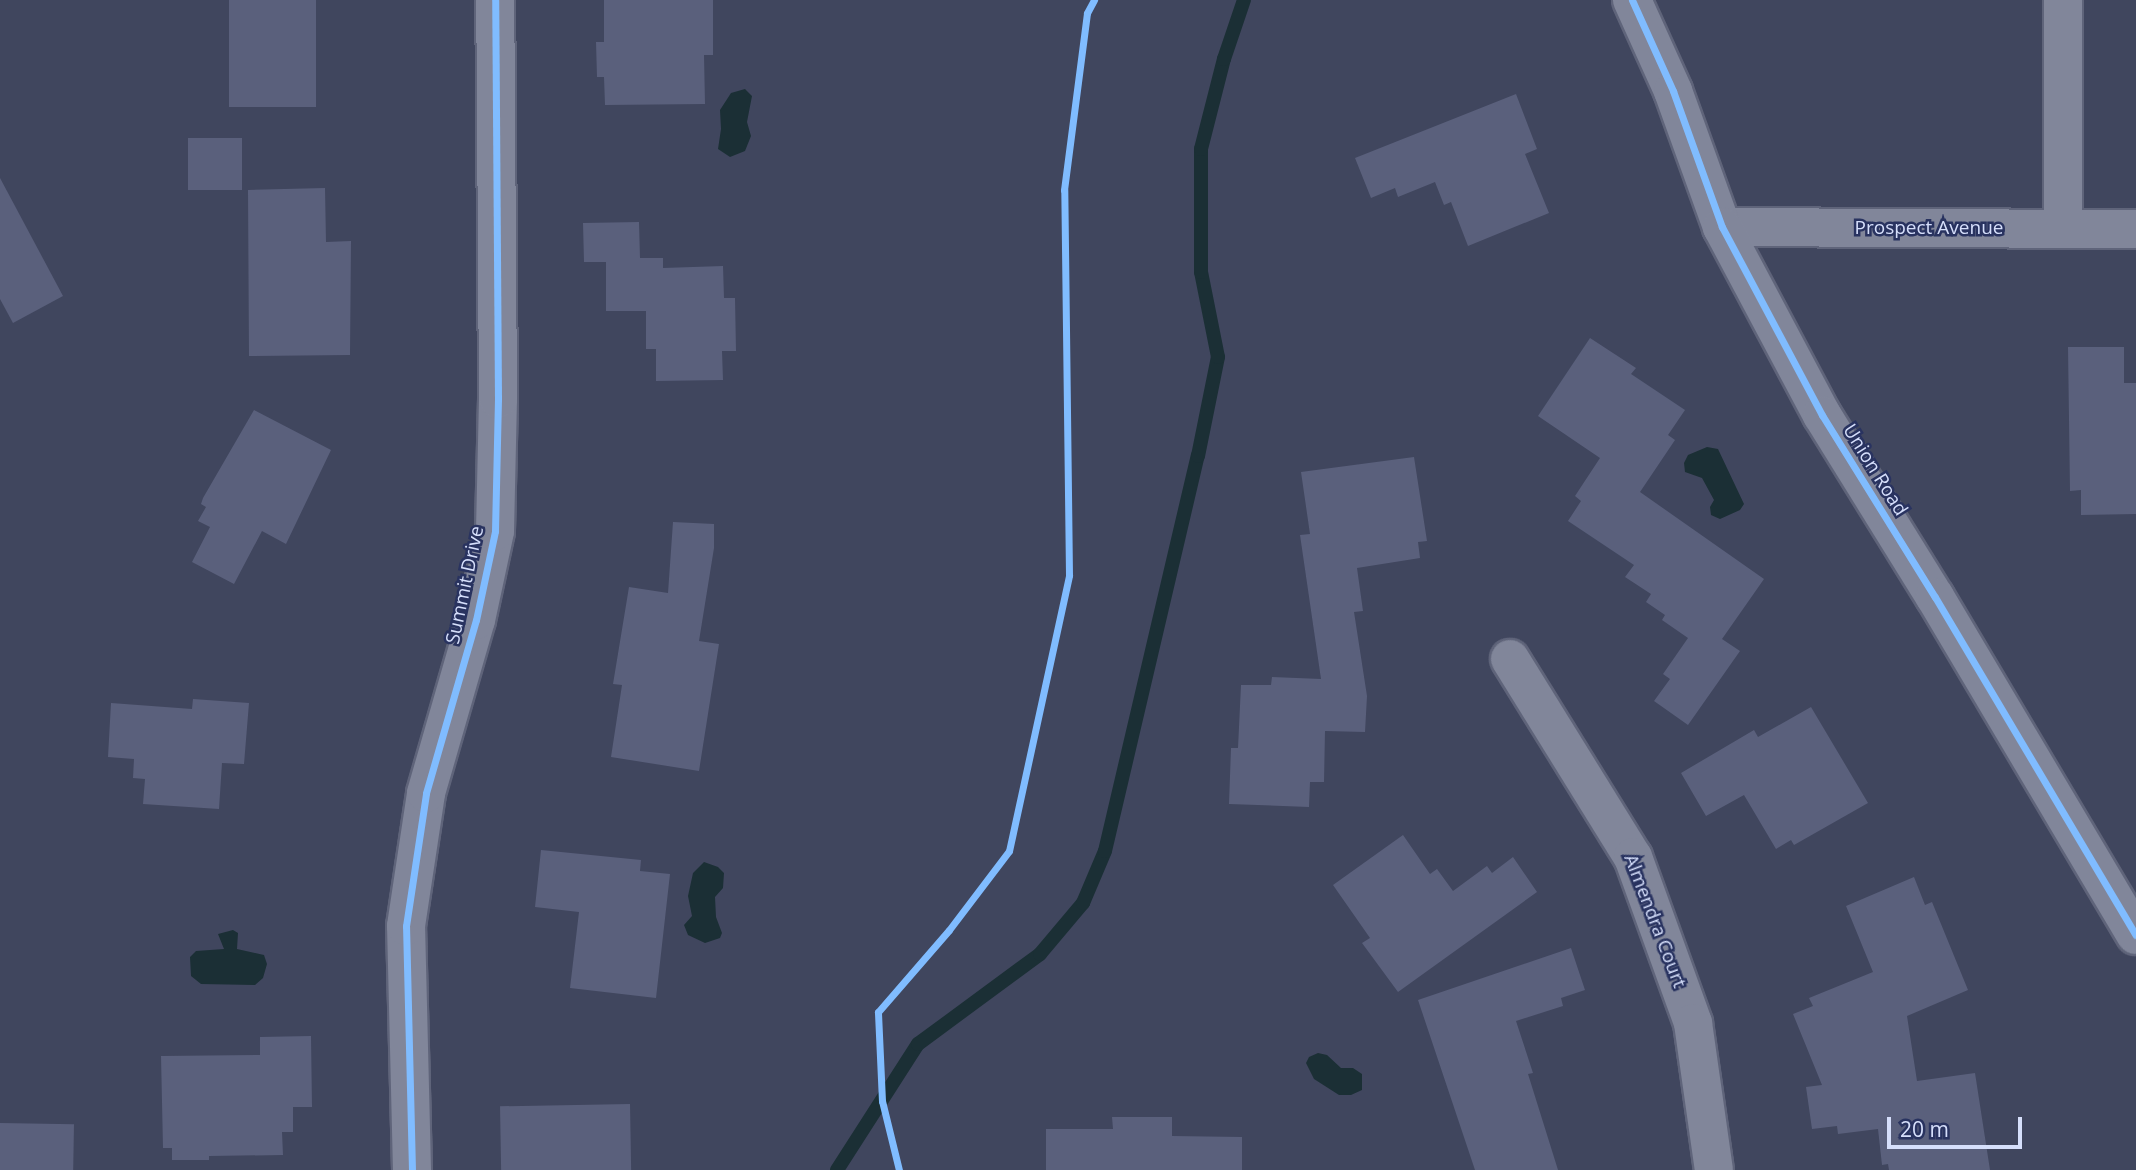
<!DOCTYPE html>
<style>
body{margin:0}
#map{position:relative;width:2136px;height:1170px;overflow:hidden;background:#40465e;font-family:"Open Sans",sans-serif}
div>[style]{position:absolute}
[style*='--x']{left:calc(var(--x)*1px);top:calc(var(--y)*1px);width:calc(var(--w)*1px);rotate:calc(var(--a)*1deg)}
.water>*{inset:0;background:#1b2f35}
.stream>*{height:14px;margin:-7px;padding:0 7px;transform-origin:7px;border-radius:7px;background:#1b2f35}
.building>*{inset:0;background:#5a607c;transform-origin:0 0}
.roads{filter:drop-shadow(2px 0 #5f647a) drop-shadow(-2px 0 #5f647a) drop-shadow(0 2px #5f647a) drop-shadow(0 -2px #5f647a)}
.street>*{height:38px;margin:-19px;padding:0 19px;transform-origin:19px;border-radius:19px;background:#81869a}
.secondary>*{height:38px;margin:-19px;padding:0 19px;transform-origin:19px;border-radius:19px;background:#81869a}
.cycleway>*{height:7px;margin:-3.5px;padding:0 3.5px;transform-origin:3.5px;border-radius:3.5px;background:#80bcff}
span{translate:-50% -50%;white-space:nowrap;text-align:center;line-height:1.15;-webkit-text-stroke:5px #293360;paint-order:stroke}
.street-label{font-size:19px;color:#d6dffb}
.scale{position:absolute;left:1887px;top:1117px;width:135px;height:32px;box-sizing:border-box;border:4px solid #d6dffb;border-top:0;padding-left:9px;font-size:21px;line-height:24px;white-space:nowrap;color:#d6dffb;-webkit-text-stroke:5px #293360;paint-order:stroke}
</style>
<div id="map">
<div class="water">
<i style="clip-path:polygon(745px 89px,752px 96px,747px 122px,751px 136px,745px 151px,730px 157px,718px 149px,721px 129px,720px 110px,731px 93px)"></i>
<i style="clip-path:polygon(1707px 447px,1718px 449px,1744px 504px,1740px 510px,1720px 519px,1711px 515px,1710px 507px,1714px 500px,1702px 478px,1685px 472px,1684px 463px,1688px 455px)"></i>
<i style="clip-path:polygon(704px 862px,718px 867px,724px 873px,723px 888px,715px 897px,716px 917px,722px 933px,720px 938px,705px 943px,688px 935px,684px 925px,692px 916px,688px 896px,693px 873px)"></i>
<i style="clip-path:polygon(233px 930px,238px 933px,237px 949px,264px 955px,267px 964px,263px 978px,255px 985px,201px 984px,191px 976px,190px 957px,196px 951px,224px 949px,218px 934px)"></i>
<i style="clip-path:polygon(1318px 1053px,1327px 1055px,1341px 1068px,1353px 1068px,1362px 1074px,1362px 1090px,1351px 1095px,1339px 1095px,1314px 1079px,1306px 1063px,1309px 1057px)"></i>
</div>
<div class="stream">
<i style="--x:837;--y:1170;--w:150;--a:-57.3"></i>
<i style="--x:918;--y:1044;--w:152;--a:-36.4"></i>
<i style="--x:1040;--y:954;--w:67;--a:-49.9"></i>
<i style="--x:1083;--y:903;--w:56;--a:-67.1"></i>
<i style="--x:1105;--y:851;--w:406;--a:-76.8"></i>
<i style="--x:1198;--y:456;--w:101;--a:-78.6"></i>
<i style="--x:1218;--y:357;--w:87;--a:-101.3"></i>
<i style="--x:1201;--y:272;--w:123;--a:-90"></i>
<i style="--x:1201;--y:149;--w:93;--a:-75.7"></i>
<i style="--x:1224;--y:59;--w:62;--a:-71.3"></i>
</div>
<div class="building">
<i style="left:229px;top:0;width:87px;height:107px"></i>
<i style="clip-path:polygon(604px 0,713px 0,713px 55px,704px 55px,705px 104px,605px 105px,604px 77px,597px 77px,596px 42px,604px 42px)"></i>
<i style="clip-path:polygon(1516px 94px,1537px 149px,1525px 154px,1549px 213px,1468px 246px,1451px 202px,1444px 205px,1435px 182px,1398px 197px,1395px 188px,1371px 198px,1355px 158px)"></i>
<i style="left:188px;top:138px;width:54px;height:52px"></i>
<i style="clip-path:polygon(0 178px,63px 296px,13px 323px,0 299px)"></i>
<i style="clip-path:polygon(325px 188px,326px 242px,351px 241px,350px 355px,249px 356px,248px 190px)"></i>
<i style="clip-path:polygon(639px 222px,640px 258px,663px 258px,663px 268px,723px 266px,724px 298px,735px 298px,736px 351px,722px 351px,723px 380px,656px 381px,656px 349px,646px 349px,646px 311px,606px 311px,606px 262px,584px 262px,583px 223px)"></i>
<i style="clip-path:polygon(1590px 338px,1636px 368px,1631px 374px,1685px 410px,1668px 435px,1675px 440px,1640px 492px,1764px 579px,1722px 639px,1740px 651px,1688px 725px,1654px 701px,1670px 679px,1663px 674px,1688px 638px,1662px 620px,1665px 615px,1646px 602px,1651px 594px,1625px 577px,1634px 565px,1568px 521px,1581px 501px,1575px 496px,1600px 458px,1538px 416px)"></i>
<i style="clip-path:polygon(2068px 347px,2124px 347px,2124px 383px,2136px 383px,2136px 514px,2081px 515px,2081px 490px,2070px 491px)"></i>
<i style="clip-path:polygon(254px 410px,331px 450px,286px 544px,262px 531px,234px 584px,192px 562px,210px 527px,198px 521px,206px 507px,201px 504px,203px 498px)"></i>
<i style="clip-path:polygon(1414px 457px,1427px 541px,1418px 542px,1420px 558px,1357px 568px,1363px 611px,1354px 612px,1367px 696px,1365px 732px,1325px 731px,1324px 782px,1310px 782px,1309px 807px,1229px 804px,1231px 748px,1238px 748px,1241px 685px,1271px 685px,1272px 677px,1321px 679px,1300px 535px,1310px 534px,1301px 472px)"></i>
<i style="clip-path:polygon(673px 522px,714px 524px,714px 548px,699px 641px,719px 644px,699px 771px,611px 757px,622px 685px,613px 684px,629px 587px,668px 593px)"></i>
<i style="clip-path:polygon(193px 699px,249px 703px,244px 764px,222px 763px,219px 809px,143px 804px,145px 779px,133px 778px,134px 759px,108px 757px,111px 703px,192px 709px)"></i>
<i style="clip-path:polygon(1811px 707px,1868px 803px,1794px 845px,1791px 840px,1776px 849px,1744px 795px,1706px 816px,1681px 773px,1754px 730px,1758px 737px)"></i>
<i style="clip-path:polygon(1403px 835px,1430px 874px,1437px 869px,1453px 891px,1487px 866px,1492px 873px,1513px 857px,1537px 892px,1398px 992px,1362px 943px,1370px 938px,1333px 885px)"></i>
<i style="clip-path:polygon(541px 850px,641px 860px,640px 871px,670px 874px,656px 998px,570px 988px,579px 912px,535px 907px)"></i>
<i style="clip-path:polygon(1914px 877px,1925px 905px,1932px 902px,1968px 990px,1907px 1016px,1917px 1081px,1975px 1073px,1990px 1170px,1889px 1170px,1888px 1164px,1882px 1165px,1878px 1129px,1838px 1134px,1837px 1126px,1812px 1129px,1806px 1087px,1822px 1085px,1793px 1014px,1813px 1006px,1809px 998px,1873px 972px,1846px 906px)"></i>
<i style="clip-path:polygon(1571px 948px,1585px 990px,1561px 998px,1563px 1006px,1516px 1021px,1533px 1073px,1528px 1074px,1558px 1170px,1475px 1170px,1418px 1000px)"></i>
<i style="clip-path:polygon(311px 1036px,312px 1107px,293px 1107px,293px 1132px,282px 1132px,283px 1155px,209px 1156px,209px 1160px,172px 1160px,172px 1148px,163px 1148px,161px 1056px,260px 1055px,260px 1037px)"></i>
<i style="left:630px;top:1104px;width:66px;height:130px;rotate:89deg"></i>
<i style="clip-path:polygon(1112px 1117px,1172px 1117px,1172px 1136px,1242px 1137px,1242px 1170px,1046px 1170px,1046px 1129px,1113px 1129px)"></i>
<i style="left:0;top:1123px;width:74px;height:47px;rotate:1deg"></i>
</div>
<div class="roads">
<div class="street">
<i style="--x:1722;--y:227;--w:414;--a:0.3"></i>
<i style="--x:2063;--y:229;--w:229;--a:-90"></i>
<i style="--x:1510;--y:659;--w:233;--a:58.2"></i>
<i style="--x:1633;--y:857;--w:177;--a:70.1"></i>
<i style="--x:1693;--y:1023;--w:148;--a:81.9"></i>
<i style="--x:412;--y:1170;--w:244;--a:-91.4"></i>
<i style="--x:406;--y:926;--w:134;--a:-81.4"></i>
<i style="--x:426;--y:793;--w:180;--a:-73.9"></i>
<i style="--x:476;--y:620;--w:91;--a:-77.9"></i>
<i style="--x:495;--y:531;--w:132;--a:-88.7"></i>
<i style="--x:498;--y:399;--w:399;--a:-90.4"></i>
</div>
<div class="secondary">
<i style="--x:1632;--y:0;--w:100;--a:65.7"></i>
<i style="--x:1673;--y:91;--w:145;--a:70.2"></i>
<i style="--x:1722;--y:227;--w:213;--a:62"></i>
<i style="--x:1822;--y:415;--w:214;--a:58.2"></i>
<i style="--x:1935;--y:597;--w:393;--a:59.3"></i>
</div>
</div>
<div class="cycleway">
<i style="--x:1632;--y:0;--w:100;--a:65.7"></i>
<i style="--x:1673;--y:91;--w:145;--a:70.2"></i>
<i style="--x:1722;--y:227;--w:213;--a:62"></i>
<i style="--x:1822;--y:415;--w:214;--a:58.2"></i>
<i style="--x:1935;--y:597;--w:393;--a:59.3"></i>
<i style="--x:412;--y:1170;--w:244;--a:-91.4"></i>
<i style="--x:406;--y:926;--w:134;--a:-81.4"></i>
<i style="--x:426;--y:793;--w:180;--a:-73.9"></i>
<i style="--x:476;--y:620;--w:91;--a:-77.9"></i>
<i style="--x:495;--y:531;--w:132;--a:-88.7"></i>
<i style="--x:498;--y:399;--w:399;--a:-90.4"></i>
<i style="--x:899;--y:1170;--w:71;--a:-103.8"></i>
<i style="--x:882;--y:1101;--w:89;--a:-92.6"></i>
<i style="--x:878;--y:1012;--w:108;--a:-49.1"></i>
<i style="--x:949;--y:930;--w:99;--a:-52.8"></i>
<i style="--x:1009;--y:851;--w:282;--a:-77.7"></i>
<i style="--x:1069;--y:575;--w:385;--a:-90.7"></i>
<i style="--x:1064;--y:190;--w:178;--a:-82.6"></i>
<i style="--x:1087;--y:13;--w:15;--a:-62"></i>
</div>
<div class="street-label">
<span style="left:1929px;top:228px">Prospect Avenue</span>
<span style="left:1875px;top:470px;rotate:58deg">Union Road</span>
<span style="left:465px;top:585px;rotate:-78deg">Summit Drive</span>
<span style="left:1655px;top:921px;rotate:69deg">Almendra Court</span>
</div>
<div class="scale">20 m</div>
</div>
